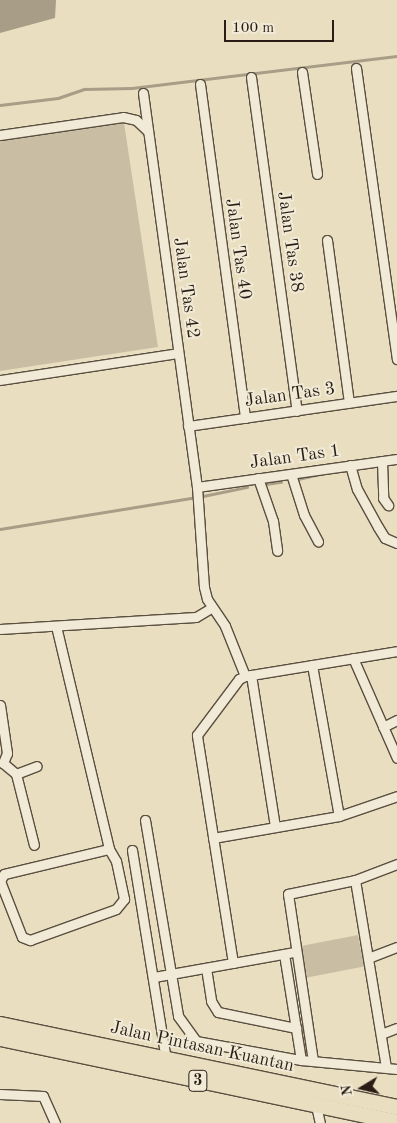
<!DOCTYPE html>
<style>
body{margin:0}
#map{position:relative;width:397px;height:1123px;overflow:hidden;background:#e9dfc0;font-family:"Old Standard TT",serif}
div>[style]{position:absolute}
[style*='--x']{left:calc(var(--x)*1px);top:calc(var(--y)*1px);width:calc(var(--w)*1px);rotate:calc(var(--a)*1deg)}
.green>*{inset:0;background:#c9bea3;transform-origin:0 0}
.water>*{inset:0;background:#a89d86}
.stream>*{height:2.5px;margin:-1.25px;padding:0 1.25px;transform-origin:1.25px;border-radius:1.25px;background:#a89d86}
.roads{filter:drop-shadow(1px 0 #5a4e40) drop-shadow(-1px 0 #5a4e40) drop-shadow(0 1px #5a4e40) drop-shadow(0 -1px #5a4e40)}
.minor>*{height:9px;margin:-4.5px;padding:0 4.5px;transform-origin:4.5px;border-radius:4.5px;background:#f1ead6}
.trunk>*{height:15px;margin:-7.5px;padding:0 7.5px;transform-origin:7.5px;border-radius:7.5px;background:#e9dfc0}
span{translate:-50% -50%;white-space:nowrap;text-align:center;line-height:1.15;-webkit-text-stroke:4px #f1ead6;paint-order:stroke}
.shield-label span{padding:1px 4px;background:#f1ead6;border:1px solid;border-radius:4px;-webkit-text-stroke-width:0}
.shield-label{font-size:16px;color:#2a1d15;font-weight:700}
.street-label{font-size:18px;color:#2a1d15}
.north{position:absolute;left:337px;top:1063px;width:50px;height:50px;-webkit-text-stroke:4px #f1ead6;paint-order:stroke;rotate:261deg;font-size:14px;font-weight:700;line-height:20px;text-align:center;color:#2a1d15}
.north::after{content:'';display:block;margin:auto;width:18px;height:22px;background:#2a1d15;clip-path:polygon(50% 0,100% 100%,50% 72%,0 100%)}
.scale{position:absolute;left:224px;top:20px;width:110px;height:22px;box-sizing:border-box;border:2px solid #2a1d15;border-top:0;padding-left:6px;font-size:15px;line-height:18px;white-space:nowrap;color:#2a1d15;-webkit-text-stroke:4px #f1ead6;paint-order:stroke}
</style>
<div id="map">
<div class="green">
<i style="clip-path:polygon(124px 123px,158px 347px,0 371px,0 141px)"></i>
<i style="left:358px;top:935px;width:32px;height:58px;rotate:79deg"></i>
</div>
<div class="water">
<i style="clip-path:polygon(0 0,56px 0,55px 18px,0 33px)"></i>
</div>
<div class="stream">
<i style="--x:0;--y:105;--w:58;--a:-6.9"></i>
<i style="--x:58;--y:98;--w:28;--a:-19"></i>
<i style="--x:84;--y:89;--w:48;--a:-1.2"></i>
<i style="--x:132;--y:88;--w:267;--a:-6.9"></i>
<i style="--x:341;--y:471;--w:7;--a:-8"></i>
<i style="--x:298;--y:479;--w:23;--a:-13"></i>
<i style="--x:266;--y:484;--w:15;--a:-8"></i>
<i style="--x:203;--y:496;--w:45;--a:-11.6"></i>
<i style="--x:0;--y:529;--w:193;--a:-9.2"></i>
</div>
<div class="roads">
<div class="minor">
<i style="--x:356;--y:68;--w:294;--a:82"></i>
<i style="--x:302;--y:72;--w:103;--a:81.6"></i>
<i style="--x:251;--y:77;--w:337;--a:82.2"></i>
<i style="--x:200;--y:84;--w:337;--a:82.3"></i>
<i style="--x:143;--y:93;--w:398;--a:82.2"></i>
<i style="--x:197;--y:487;--w:100;--a:86"></i>
<i style="--x:204;--y:587;--w:12;--a:76"></i>
<i style="--x:207;--y:599;--w:32;--a:56"></i>
<i style="--x:225;--y:626;--w:54;--a:68.2"></i>
<i style="--x:0;--y:135;--w:124;--a:-8.3"></i>
<i style="--x:123;--y:117;--w:13;--a:13"></i>
<i style="--x:136;--y:120;--w:16;--a:43"></i>
<i style="--x:327;--y:240;--w:164;--a:82.3"></i>
<i style="--x:0;--y:380;--w:180;--a:-8.6"></i>
<i style="--x:188;--y:426;--w:211;--a:-8.2"></i>
<i style="--x:382;--y:461;--w:37;--a:88"></i>
<i style="--x:383;--y:498;--w:9;--a:54"></i>
<i style="--x:350;--y:465;--w:25;--a:74"></i>
<i style="--x:357;--y:489;--w:43;--a:61.1"></i>
<i style="--x:378;--y:527;--w:13;--a:58"></i>
<i style="--x:385;--y:538;--w:13;--a:23"></i>
<i style="--x:291;--y:474;--w:43;--a:72.4"></i>
<i style="--x:304;--y:515;--w:30;--a:62"></i>
<i style="--x:258;--y:478;--w:46;--a:70.8"></i>
<i style="--x:273;--y:521;--w:30;--a:82"></i>
<i style="--x:197;--y:487;--w:202;--a:-8"></i>
<i style="--x:56;--y:626;--w:229;--a:76.6"></i>
<i style="--x:109;--y:849;--w:14;--a:60"></i>
<i style="--x:116;--y:861;--w:39;--a:78"></i>
<i style="--x:0;--y:629;--w:196;--a:-3.5"></i>
<i style="--x:196;--y:617;--w:17;--a:-31"></i>
<i style="--x:353;--y:658;--w:109;--a:66.3"></i>
<i style="--x:312;--y:665;--w:153;--a:79.9"></i>
<i style="--x:251;--y:675;--w:154;--a:81"></i>
<i style="--x:0;--y:705;--w:49;--a:81.7"></i>
<i style="--x:7;--y:753;--w:11;--a:112"></i>
<i style="--x:3;--y:763;--w:17;--a:40"></i>
<i style="--x:16;--y:774;--w:73;--a:75.8"></i>
<i style="--x:383;--y:727;--w:16;--a:-27"></i>
<i style="--x:16;--y:774;--w:22;--a:-21"></i>
<i style="--x:145;--y:820;--w:199;--a:80.4"></i>
<i style="--x:178;--y:1016;--w:31;--a:54"></i>
<i style="--x:196;--y:1041;--w:107;--a:10.3"></i>
<i style="--x:301;--y:1060;--w:96;--a:5.4"></i>
<i style="--x:213;--y:838;--w:128;--a:-9.9"></i>
<i style="--x:339;--y:816;--w:61;--a:-19"></i>
<i style="--x:132;--y:850;--w:212;--a:80.8"></i>
<i style="--x:355;--y:880;--w:190;--a:80.6"></i>
<i style="--x:0;--y:881;--w:60;--a:68.6"></i>
<i style="--x:22;--y:937;--w:9;--a:21"></i>
<i style="--x:30;--y:940;--w:91;--a:-19.8"></i>
<i style="--x:116;--y:909;--w:13;--a:-51"></i>
<i style="--x:0;--y:881;--w:8;--a:-60"></i>
<i style="--x:4;--y:874;--w:108;--a:-13.4"></i>
<i style="--x:284;--y:954;--w:107;--a:80.9"></i>
<i style="--x:368;--y:958;--w:31;--a:-21"></i>
<i style="--x:233;--y:963;--w:231;--a:-99"></i>
<i style="--x:197;--y:735;--w:70;--a:-53.1"></i>
<i style="--x:239;--y:679;--w:7;--a:-27"></i>
<i style="--x:245;--y:676;--w:154;--a:-9.3"></i>
<i style="--x:206;--y:968;--w:33;--a:81"></i>
<i style="--x:211;--y:1001;--w:13;--a:58"></i>
<i style="--x:218;--y:1012;--w:80;--a:11.6"></i>
<i style="--x:154;--y:977;--w:143;--a:-10.1"></i>
<i style="--x:381;--y:1034;--w:17;--a:-21"></i>
<i style="--x:313;--y:1061;--w:169;--a:-98.5"></i>
<i style="--x:288;--y:894;--w:68;--a:-11.8"></i>
<i style="--x:355;--y:880;--w:45;--a:-20.9"></i>
<i style="--x:0;--y:1094;--w:43;--a:2.7"></i>
<i style="--x:43;--y:1096;--w:30;--a:66"></i>
<i style="--x:316;--y:1106;--w:17;--a:77"></i>
</div>
<div class="trunk">
<i style="--x:0;--y:1024;--w:406;--a:11.8"></i>
<i style="--x:0;--y:1038;--w:406;--a:11.9"></i>
</div>
</div>
<div class="shield-label">
<span style="left:198px;top:1081px">3</span>
</div>
<div class="street-label">
<span style="left:290px;top:242px;rotate:82deg">Jalan Tas 38</span>
<span style="left:238px;top:249px;rotate:82deg">Jalan Tas 40</span>
<span style="left:186px;top:288px;rotate:82deg">Jalan Tas 42</span>
<span style="left:290px;top:395px;rotate:-8deg">Jalan Tas 3</span>
<span style="left:295px;top:457px;rotate:-8deg">Jalan Tas 1</span>
<span style="left:202px;top:1047px;rotate:12deg">Jalan Pintasan Kuantan</span>
</div>
<div class="north">N</div>
<div class="scale">100 m</div>
</div>
